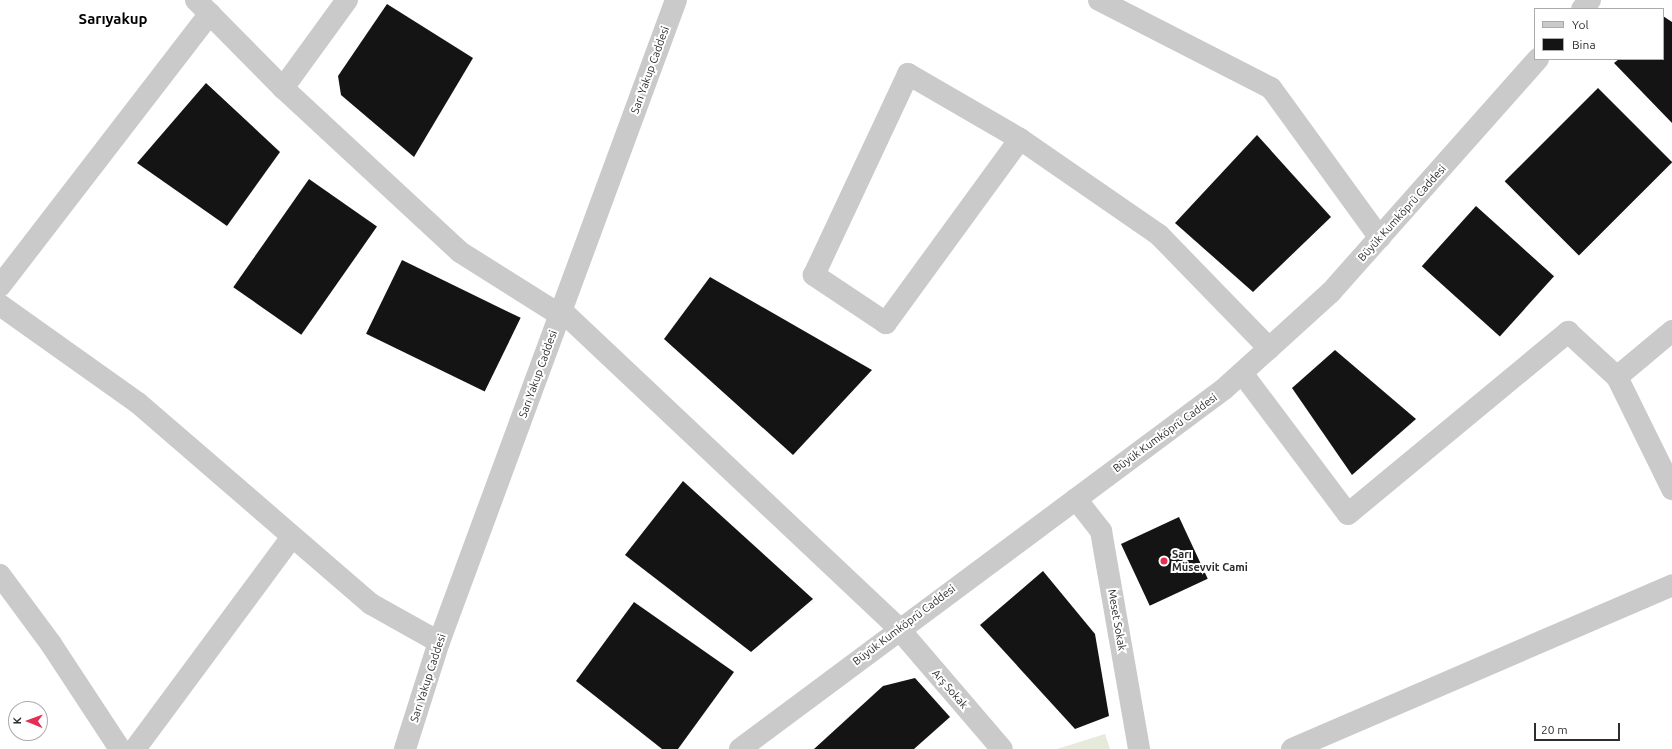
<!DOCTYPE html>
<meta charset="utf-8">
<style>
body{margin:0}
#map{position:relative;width:1672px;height:749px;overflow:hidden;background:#fff;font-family:Ubuntu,sans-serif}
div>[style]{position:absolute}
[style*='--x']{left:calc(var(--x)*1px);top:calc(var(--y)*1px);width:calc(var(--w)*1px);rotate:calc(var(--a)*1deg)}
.green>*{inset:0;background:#e5eada}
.building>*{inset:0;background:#141414;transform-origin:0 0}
.minor>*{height:22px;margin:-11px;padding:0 11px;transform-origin:11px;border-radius:11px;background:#cacaca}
.tertiary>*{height:22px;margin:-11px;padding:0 11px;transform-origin:11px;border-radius:11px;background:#cacaca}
.dots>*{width:11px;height:11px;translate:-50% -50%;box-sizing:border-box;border:2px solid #fff;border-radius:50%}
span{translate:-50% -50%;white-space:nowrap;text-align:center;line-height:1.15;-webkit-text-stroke:4px #fff;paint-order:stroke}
.street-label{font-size:11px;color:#2d2d2d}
.poi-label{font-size:11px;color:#2d2d2d;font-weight:700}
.left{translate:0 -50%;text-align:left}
.district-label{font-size:15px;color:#000;font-weight:700}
.legend{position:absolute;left:1534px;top:8px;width:130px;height:52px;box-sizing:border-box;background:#fff;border:1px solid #ababab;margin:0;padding:5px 7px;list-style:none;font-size:12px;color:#2d2d2d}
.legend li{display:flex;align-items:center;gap:8px;height:20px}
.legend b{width:20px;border:1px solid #ababab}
.north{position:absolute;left:8px;top:701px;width:40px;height:40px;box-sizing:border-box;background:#fff;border:1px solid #ababab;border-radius:50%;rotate:271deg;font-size:11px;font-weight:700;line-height:16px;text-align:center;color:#2d2d2d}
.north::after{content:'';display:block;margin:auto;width:14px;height:18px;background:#e42e56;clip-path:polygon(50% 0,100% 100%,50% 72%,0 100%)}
.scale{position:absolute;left:1534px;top:723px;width:86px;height:18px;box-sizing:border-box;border:2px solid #2d2d2d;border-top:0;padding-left:5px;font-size:12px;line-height:14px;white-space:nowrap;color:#2d2d2d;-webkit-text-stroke:3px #fff;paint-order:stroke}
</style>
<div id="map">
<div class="green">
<i style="clip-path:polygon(1105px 734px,1110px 749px,1057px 749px)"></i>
</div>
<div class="building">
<i style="clip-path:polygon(387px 4px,473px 58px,414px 157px,341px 95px,338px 76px)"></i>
<i style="clip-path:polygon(1663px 16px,1672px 22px,1672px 123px,1614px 63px,1619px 59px,1663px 59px)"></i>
<i style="clip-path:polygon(206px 83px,280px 152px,227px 226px,137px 163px)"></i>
<i style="left:1598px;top:88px;width:105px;height:132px;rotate:45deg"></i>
<i style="clip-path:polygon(1257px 135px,1331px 217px,1253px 292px,1175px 223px)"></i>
<i style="left:309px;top:179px;width:83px;height:132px;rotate:35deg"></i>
<i style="left:1476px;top:206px;width:105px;height:81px;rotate:42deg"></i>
<i style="left:402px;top:260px;width:132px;height:82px;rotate:26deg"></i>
<i style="clip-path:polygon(710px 277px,872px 370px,793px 455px,664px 339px)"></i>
<i style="clip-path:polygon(1335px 350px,1416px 419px,1352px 475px,1292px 388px)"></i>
<i style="clip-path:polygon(683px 481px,813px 599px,751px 652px,625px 555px)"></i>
<i style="left:1179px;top:517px;width:68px;height:64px;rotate:65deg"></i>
<i style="clip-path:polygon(1043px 571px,1095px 634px,1109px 716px,1075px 729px,980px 625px)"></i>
<i style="clip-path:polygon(634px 602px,734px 672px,678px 749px,662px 749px,576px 681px)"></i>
<i style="clip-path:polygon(915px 678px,950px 717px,914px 749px,814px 749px,883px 686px)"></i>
</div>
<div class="minor">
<i style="--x:196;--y:0;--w:124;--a:45.3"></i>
<i style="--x:283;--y:88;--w:241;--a:42.8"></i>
<i style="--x:460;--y:252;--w:118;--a:32.2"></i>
<i style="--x:1099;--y:0;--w:193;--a:27.1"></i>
<i style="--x:1271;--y:88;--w:185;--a:54"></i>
<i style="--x:283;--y:88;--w:109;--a:-54"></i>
<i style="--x:1020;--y:139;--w:228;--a:126.1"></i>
<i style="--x:886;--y:323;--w:87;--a:-146.3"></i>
<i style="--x:814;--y:275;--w:222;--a:-64.9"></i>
<i style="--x:908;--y:74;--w:129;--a:30.1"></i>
<i style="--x:1020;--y:139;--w:169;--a:34.6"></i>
<i style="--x:1159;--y:235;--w:158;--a:45.8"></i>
<i style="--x:0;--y:286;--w:344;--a:-52.4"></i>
<i style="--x:0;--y:305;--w:169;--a:35.4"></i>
<i style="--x:138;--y:403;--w:308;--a:40.8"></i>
<i style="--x:371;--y:604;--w:78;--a:29.2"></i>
<i style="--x:562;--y:311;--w:463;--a:43.3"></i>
<i style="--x:899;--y:629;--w:158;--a:49.4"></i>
<i style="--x:1242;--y:373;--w:176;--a:53.1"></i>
<i style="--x:1348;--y:514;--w:286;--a:-39.6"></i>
<i style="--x:1568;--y:332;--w:67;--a:42.6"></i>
<i style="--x:1617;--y:377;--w:72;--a:-39.9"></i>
<i style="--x:1617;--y:377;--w:125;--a:63.8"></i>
<i style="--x:1076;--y:499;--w:41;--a:52"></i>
<i style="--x:1101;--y:531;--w:221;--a:80.1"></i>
<i style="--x:0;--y:575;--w:86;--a:53.5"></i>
<i style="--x:51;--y:644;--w:126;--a:56.7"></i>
<i style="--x:135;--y:749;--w:264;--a:-53.5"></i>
<i style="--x:1292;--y:749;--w:414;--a:-23.3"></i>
</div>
<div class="tertiary">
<i style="--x:1582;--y:9;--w:12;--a:-48"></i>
<i style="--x:405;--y:749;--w:112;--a:-72.4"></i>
<i style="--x:439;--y:642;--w:684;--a:-69.74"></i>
<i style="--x:740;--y:749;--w:603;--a:-36.64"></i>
<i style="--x:1224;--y:389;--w:144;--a:-42.2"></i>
<i style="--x:1331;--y:292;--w:312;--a:-48.4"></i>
</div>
<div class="dots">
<i style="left:1164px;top:561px;background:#e42e56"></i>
</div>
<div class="street-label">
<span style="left:650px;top:70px;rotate:-70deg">Sarı Yakup Caddesi</span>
<span style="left:1402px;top:213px;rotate:-48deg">Büyük Kumköprü Caddesi</span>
<span style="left:538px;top:374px;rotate:-70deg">Sarı Yakup Caddesi</span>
<span style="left:1165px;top:433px;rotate:-36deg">Büyük Kumköprü Caddesi</span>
<span style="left:1117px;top:620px;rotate:80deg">Meset Sokak</span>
<span style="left:904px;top:625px;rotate:-37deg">Büyük Kumköprü Caddesi</span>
<span style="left:428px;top:678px;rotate:-72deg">Sarı Yakup Caddesi</span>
<span style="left:950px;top:689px;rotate:49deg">Arş Sokak</span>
</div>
<div class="poi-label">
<span class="left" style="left:1172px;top:561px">Sarı<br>Müsevvit Cami</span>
</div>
<div class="district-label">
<span style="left:113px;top:19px">Sarıyakup</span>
</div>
<ul class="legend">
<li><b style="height:5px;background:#cacaca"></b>Yol</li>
<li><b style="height:11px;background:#141414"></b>Bina</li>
</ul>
<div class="north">K</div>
<div class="scale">20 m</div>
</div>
